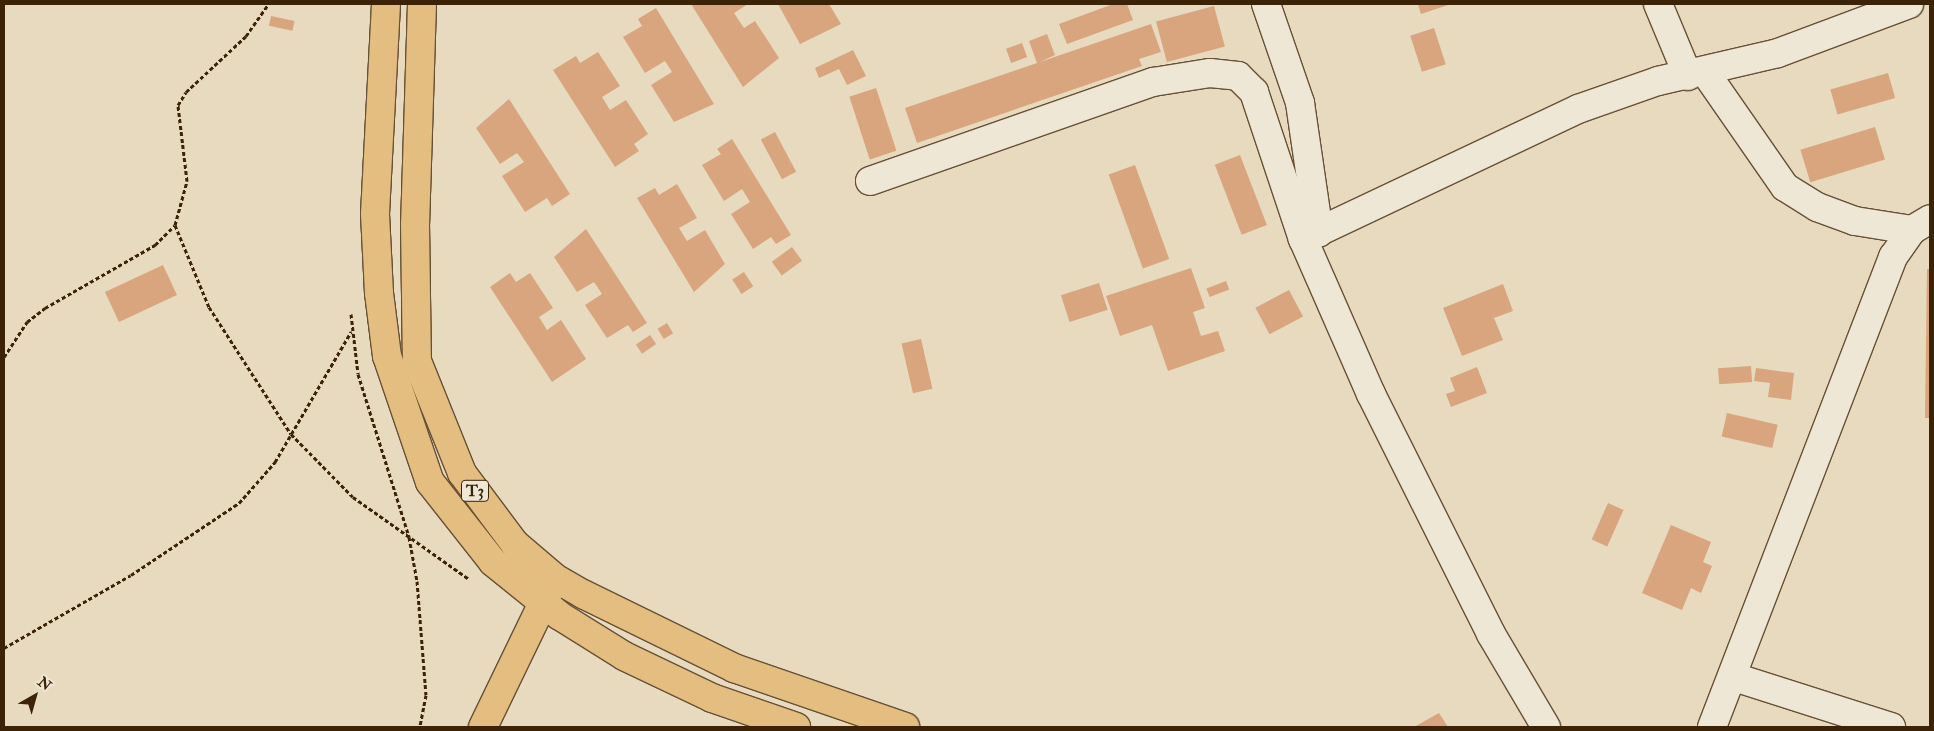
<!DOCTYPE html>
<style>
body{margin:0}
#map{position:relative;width:1934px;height:731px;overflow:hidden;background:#e7dabf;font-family:"IM FELL Double Pica",serif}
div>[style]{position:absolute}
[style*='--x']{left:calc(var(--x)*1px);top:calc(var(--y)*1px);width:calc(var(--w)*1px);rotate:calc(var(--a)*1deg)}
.building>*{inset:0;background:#d8a57f;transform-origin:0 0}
.path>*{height:3px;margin-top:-1.5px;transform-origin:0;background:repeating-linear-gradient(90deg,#3c2207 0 4px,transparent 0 6.5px)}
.roads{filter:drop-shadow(1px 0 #675035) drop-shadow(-1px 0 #675035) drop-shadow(0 1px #675035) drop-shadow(0 -1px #675035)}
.minor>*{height:28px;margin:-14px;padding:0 14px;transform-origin:14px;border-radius:14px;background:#efe7d5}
.major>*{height:28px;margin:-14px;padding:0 14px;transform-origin:14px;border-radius:14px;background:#e4bd80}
.highway>*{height:28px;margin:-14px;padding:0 14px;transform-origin:14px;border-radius:14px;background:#e4bd80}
span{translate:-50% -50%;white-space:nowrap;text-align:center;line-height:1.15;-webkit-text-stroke:5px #efe7d5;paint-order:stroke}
.shield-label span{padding:1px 4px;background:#efe7d5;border:1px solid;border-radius:4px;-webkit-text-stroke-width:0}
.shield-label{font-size:16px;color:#3c2207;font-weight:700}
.frame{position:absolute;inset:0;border:5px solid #3c2207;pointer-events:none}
.north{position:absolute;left:10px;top:671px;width:50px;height:50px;-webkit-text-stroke:4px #efe7d5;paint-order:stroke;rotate:38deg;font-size:14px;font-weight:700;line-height:20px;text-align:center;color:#3c2207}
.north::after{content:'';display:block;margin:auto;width:18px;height:22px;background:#3c2207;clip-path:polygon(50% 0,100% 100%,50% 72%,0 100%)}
</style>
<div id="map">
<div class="building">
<i style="clip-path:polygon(691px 4px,748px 4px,734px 13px,744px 28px,755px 21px,779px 58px,743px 87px)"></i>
<i style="clip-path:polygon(778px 4px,829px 4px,841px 24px,800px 44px)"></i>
<i style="clip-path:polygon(1113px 4px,1127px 4px,1133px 20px,1067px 44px,1059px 24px)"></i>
<i style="clip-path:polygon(1418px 4px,1451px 4px,1421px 14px)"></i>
<i style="left:1214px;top:6px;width:42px;height:60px;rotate:75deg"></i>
<i style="clip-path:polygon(656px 8px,714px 104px,674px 122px,651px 85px,672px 72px,665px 61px,645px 73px,623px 37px,642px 26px,638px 19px)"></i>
<i style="left:271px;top:16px;width:24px;height:10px;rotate:12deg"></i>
<i style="clip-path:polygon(1151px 24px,1161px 52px,1139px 59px,1142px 66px,917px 143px,905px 108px,1037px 63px,1029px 41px,1047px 34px,1055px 55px,1040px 62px)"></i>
<i style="left:1434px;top:28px;width:38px;height:25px;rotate:72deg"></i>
<i style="left:1022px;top:43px;width:15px;height:17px;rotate:70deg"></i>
<i style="clip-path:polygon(853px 50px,866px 76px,847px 85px,839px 69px,819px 78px,815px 68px)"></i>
<i style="clip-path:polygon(598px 52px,620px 86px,602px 97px,610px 110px,626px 100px,648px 134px,634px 144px,639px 151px,615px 167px,553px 70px,576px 56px,580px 63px)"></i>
<i style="left:1888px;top:73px;width:26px;height:60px;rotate:74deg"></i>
<i style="left:876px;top:88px;width:66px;height:28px;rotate:72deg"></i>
<i style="clip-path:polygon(509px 99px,570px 194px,552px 206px,547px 198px,525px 212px,502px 176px,524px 162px,517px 153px,500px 164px,476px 128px)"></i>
<i style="left:1875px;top:127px;width:34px;height:78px;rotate:73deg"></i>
<i style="left:775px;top:132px;width:45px;height:16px;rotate:62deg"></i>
<i style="clip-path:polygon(732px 139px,791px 235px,776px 244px,771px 237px,753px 249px,731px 214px,750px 202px,742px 189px,724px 201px,702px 165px,721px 154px,717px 149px)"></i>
<i style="left:1240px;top:155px;width:75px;height:27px;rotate:69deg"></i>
<i style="left:1135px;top:165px;width:100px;height:28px;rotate:70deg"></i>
<i style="clip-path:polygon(677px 184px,697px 218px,679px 228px,687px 241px,705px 230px,725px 264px,694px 292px,637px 198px,655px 188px,659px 195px)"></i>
<i style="clip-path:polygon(586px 229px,647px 323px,633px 332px,628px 325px,607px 338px,585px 305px,602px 294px,594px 282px,577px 292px,554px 257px)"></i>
<i style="left:792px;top:247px;width:17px;height:25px;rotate:54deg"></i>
<i style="left:163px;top:265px;width:33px;height:64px;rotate:65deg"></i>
<i style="clip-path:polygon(1191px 268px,1205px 308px,1193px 312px,1201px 336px,1218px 331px,1225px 351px,1168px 371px,1152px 325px,1120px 336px,1106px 296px)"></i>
<i style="clip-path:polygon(1927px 269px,1930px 269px,1930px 418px,1925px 418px)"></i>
<i style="left:744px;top:272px;width:17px;height:14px;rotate:57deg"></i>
<i style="clip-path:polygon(510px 273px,516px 282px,530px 273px,553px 308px,539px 317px,547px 330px,561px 320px,586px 359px,552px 382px,490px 287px)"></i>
<i style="left:1226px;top:281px;width:9px;height:21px;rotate:69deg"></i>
<i style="left:1099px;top:283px;width:28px;height:40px;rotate:72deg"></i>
<i style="clip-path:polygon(1503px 284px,1513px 311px,1494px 318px,1503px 340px,1462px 356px,1443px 308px)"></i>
<i style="left:1289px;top:290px;width:30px;height:38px;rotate:62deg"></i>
<i style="left:667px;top:323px;width:12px;height:11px;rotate:59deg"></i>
<i style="left:650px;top:335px;width:11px;height:17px;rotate:56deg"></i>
<i style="left:921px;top:339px;width:51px;height:20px;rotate:77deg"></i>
<i style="left:1751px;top:366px;width:16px;height:33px;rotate:86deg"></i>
<i style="clip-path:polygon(1477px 367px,1487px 393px,1451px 407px,1446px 394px,1455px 391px,1450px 378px)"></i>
<i style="clip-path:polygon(1756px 368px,1794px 373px,1791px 400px,1768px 397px,1770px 383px,1754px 381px)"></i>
<i style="left:1727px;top:413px;width:52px;height:24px;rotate:13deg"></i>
<i style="left:1608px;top:503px;width:17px;height:40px;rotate:24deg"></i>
<i style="clip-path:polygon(1671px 525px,1711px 542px,1703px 562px,1712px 566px,1701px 593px,1691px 588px,1682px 610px,1642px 593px)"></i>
<i style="clip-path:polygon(1439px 713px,1448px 727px,1414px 727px)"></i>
</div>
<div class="path">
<i style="--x:175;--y:225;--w:89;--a:67.5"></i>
<i style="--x:209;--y:307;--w:151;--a:57.2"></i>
<i style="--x:291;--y:434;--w:88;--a:45.5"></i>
<i style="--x:353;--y:497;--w:142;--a:35.3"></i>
<i style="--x:351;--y:314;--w:60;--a:83.3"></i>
<i style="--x:358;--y:374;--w:171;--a:72.6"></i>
<i style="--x:409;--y:537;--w:45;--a:79.7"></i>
<i style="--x:417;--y:581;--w:114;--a:85.5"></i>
<i style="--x:426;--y:695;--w:33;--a:101"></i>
<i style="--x:4;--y:357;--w:42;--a:-56.7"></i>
<i style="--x:27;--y:322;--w:23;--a:-38"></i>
<i style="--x:45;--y:308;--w:127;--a:-29.8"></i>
<i style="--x:155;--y:245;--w:28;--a:-45"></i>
<i style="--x:175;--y:225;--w:46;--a:-74.7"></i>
<i style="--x:187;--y:181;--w:77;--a:-96.8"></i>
<i style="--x:178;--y:105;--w:15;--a:-58"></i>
<i style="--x:186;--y:92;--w:82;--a:-43"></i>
<i style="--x:246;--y:36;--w:39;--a:-55"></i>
<i style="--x:4;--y:648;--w:146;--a:-29.9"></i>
<i style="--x:131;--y:575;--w:130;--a:-33.7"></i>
<i style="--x:239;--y:503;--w:55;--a:-48.7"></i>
<i style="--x:275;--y:462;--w:151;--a:-59.7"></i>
</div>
<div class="roads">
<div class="minor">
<i style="--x:1266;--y:4;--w:105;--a:71"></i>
<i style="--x:1300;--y:103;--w:131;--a:81.7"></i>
<i style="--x:1658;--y:4;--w:78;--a:67.4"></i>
<i style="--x:1705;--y:72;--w:140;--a:55.2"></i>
<i style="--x:1785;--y:187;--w:38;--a:32"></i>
<i style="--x:1817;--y:207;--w:40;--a:20.2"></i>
<i style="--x:1855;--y:221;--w:58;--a:9"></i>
<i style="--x:870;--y:181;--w:300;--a:-19.3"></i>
<i style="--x:1153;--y:82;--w:58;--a:-9"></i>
<i style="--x:1210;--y:73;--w:28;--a:6"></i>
<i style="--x:1238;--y:76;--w:23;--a:45"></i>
<i style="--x:1254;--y:92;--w:155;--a:71.6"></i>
<i style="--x:1303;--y:239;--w:169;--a:66.3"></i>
<i style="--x:1371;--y:394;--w:268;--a:63.4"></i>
<i style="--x:1491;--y:634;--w:108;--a:59.4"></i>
<i style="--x:1303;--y:239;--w:304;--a:-25.3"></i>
<i style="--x:1578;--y:109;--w:85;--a:-19.3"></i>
<i style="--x:1658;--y:81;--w:123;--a:-13.1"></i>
<i style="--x:1778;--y:53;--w:140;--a:-20.5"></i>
<i style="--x:1734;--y:677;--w:165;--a:17.7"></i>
<i style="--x:1712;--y:727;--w:504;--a:-68.94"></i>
<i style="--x:1893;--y:257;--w:33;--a:-55"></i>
<i style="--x:1912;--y:230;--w:21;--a:-31"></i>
</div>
<div class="major">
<i style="--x:483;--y:727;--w:161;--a:-64.2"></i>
</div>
<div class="highway">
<i style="--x:386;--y:4;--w:210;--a:93"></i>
<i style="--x:375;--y:214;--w:79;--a:87.1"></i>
<i style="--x:379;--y:293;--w:64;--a:82.8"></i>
<i style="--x:387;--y:356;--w:133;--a:71.2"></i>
<i style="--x:430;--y:482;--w:102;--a:51.8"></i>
<i style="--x:493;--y:562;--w:86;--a:38.9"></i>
<i style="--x:560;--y:616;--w:75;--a:32"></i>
<i style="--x:624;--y:656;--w:98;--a:25.5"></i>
<i style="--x:712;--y:698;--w:89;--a:19"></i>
<i style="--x:422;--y:4;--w:220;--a:91.8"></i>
<i style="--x:415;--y:224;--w:137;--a:89.2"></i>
<i style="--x:417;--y:361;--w:121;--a:68.1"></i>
<i style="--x:462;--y:473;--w:89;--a:53.3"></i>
<i style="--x:515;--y:544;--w:52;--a:40.4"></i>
<i style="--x:555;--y:578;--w:34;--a:30"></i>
<i style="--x:585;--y:595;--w:166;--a:26.1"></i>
<i style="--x:734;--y:668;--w:181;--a:19"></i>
</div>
</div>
<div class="shield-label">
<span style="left:475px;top:491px">T3</span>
</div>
<div class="frame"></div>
<div class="north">N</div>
</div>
